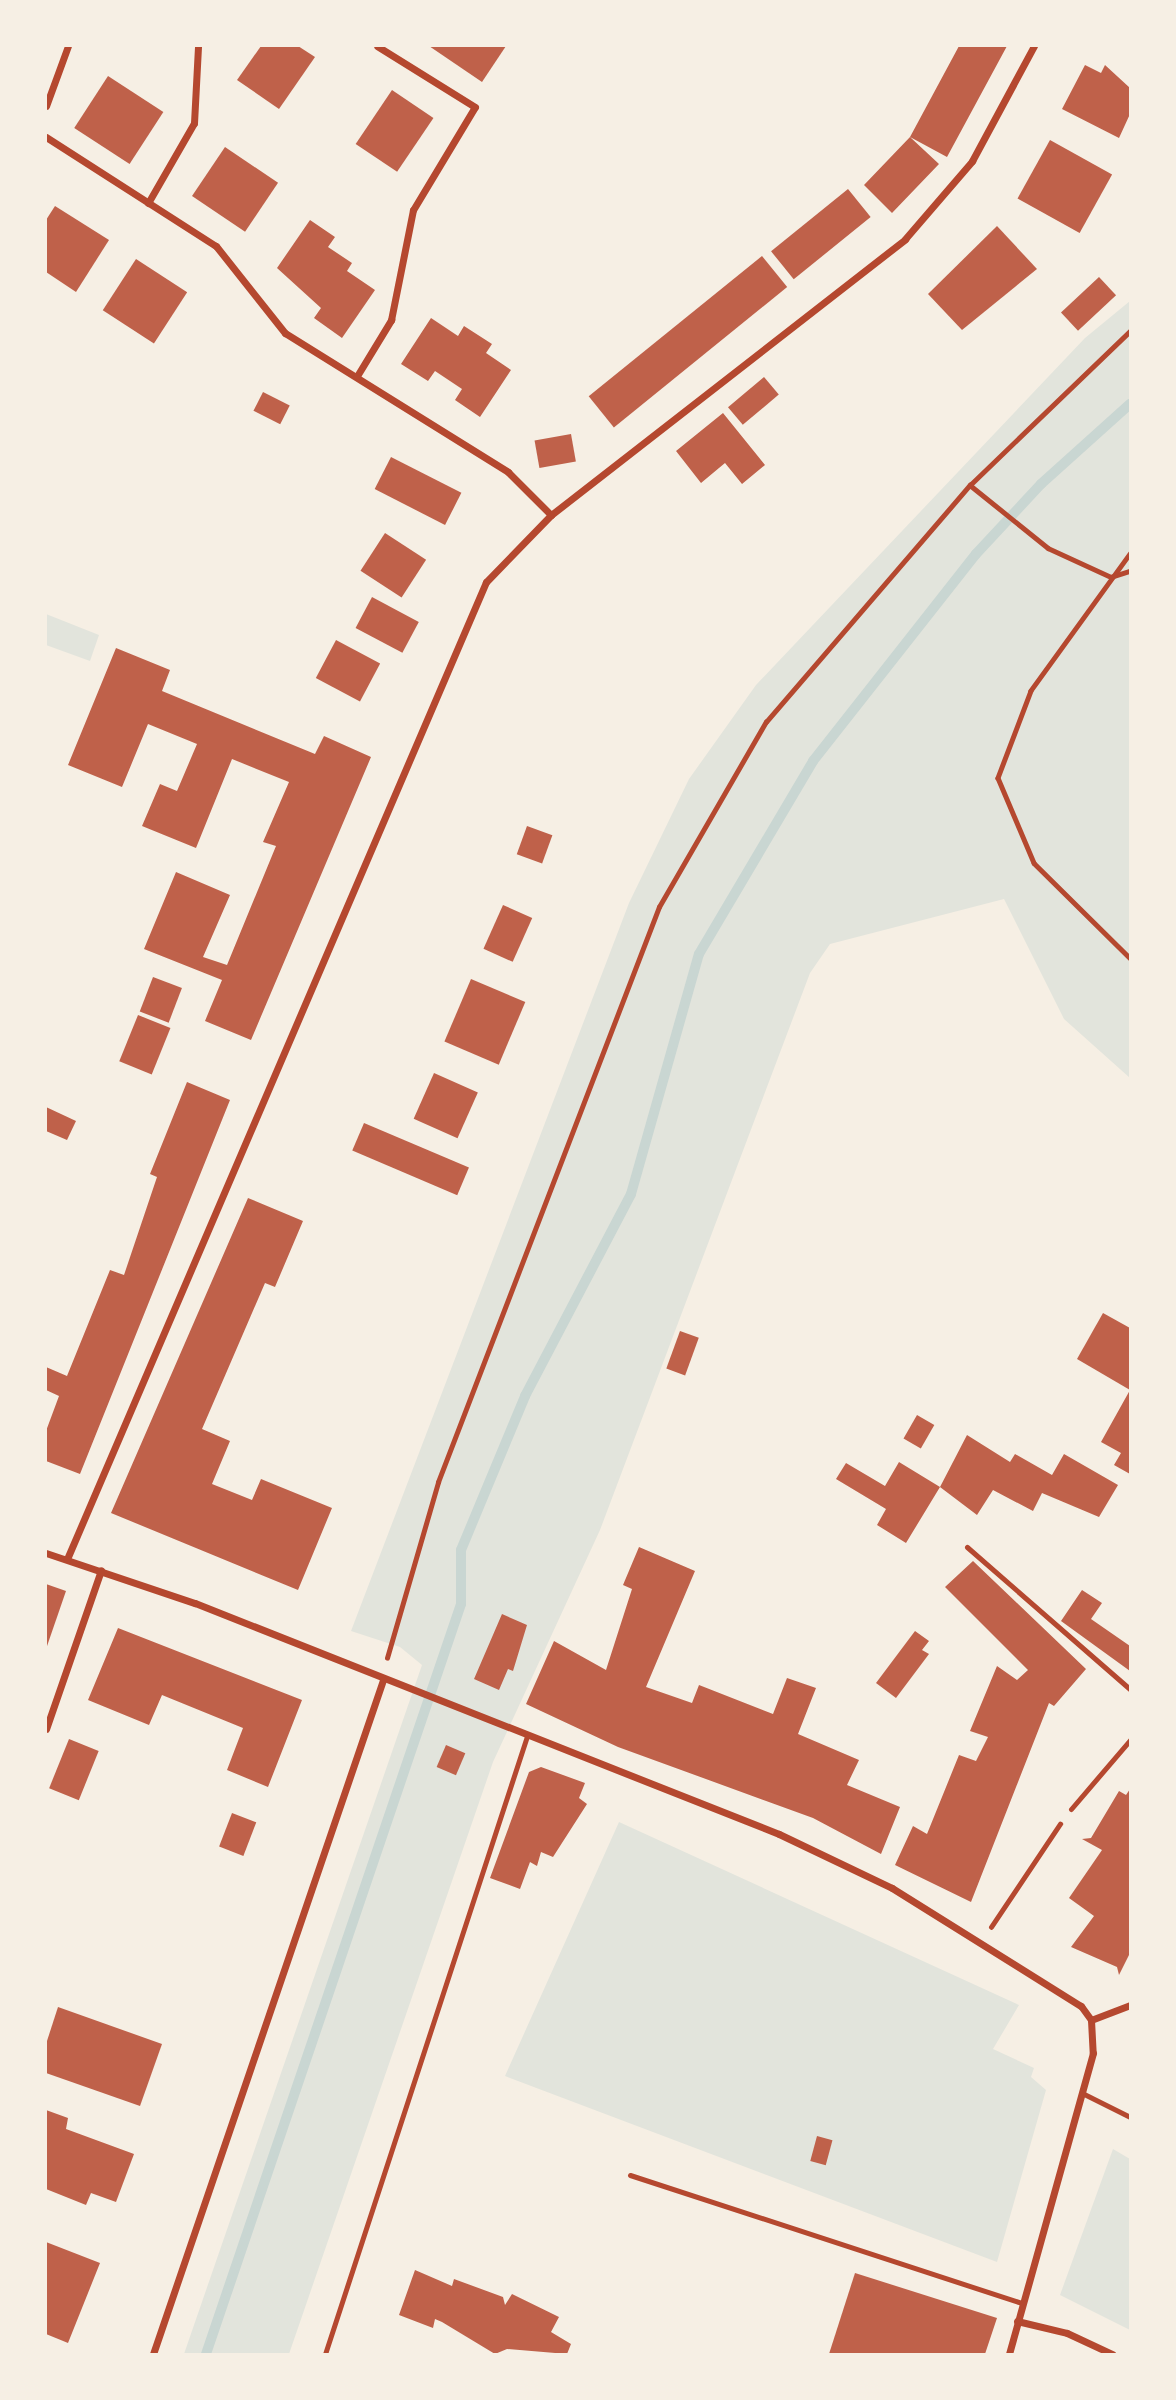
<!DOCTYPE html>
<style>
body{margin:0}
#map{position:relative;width:1176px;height:2400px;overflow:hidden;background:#f6efe4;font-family:"DM Sans",sans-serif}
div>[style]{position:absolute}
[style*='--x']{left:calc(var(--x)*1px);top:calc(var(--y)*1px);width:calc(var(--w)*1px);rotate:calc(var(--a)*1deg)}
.green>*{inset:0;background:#e2e4dc}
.stream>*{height:10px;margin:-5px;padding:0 5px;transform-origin:5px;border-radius:5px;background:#c9d6d2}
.building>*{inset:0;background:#bf614a;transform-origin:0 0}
.path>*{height:4.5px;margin:-2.25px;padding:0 2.25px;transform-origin:2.25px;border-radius:2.25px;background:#b5482f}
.service>*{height:5px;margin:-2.5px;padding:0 2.5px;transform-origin:2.5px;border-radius:2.5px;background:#b5482f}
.minor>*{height:7px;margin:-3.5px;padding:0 3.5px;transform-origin:3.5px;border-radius:3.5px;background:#b5482f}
span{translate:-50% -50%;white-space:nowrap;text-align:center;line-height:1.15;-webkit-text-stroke:5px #f6efe4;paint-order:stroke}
.frame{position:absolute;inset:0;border:47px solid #f6efe4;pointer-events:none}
</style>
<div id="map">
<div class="green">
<i style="clip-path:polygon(1130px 301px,1130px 1078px,1064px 1019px,1004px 899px,830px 944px,810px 973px,600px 1530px,493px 1762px,289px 2354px,184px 2354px,422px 1665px,400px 1647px,351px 1631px,629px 903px,689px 779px,756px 685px,1085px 338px)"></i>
<i style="clip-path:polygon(46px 614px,99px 635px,90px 661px,46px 645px)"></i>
<i style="clip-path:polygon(619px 1822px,1019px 2005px,993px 2049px,1034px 2068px,1031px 2077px,1046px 2090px,997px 2262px,505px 2076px)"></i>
<i style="clip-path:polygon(1113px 2149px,1130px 2159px,1130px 2330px,1060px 2295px)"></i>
</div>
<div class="stream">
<i style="--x:206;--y:2354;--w:792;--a:-71.22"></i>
<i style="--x:461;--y:1604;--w:54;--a:-90"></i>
<i style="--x:461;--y:1550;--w:167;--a:-67.4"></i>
<i style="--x:525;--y:1396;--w:228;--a:-62.3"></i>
<i style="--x:631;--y:1194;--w:249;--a:-74.2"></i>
<i style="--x:699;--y:954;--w:224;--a:-59.4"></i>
<i style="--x:813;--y:761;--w:263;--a:-51.8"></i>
<i style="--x:976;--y:554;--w:96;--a:-47.1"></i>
<i style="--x:1041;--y:484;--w:120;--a:-42"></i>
</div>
<div class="building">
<i style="clip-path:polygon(261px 46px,298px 46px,315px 57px,279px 109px,237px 80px)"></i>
<i style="clip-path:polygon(429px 46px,506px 46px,482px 82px)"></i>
<i style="clip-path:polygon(959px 46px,1007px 46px,947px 157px,910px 137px,939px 164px,892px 213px,864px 185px,910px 137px)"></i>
<i style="clip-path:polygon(1085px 65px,1101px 73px,1105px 65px,1130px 88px,1130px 114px,1119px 138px,1062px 109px)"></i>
<i style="left:108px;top:76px;width:66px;height:62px;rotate:33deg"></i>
<i style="left:392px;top:90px;width:50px;height:65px;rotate:34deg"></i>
<i style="left:1050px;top:140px;width:71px;height:67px;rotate:29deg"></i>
<i style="left:225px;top:147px;width:64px;height:59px;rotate:34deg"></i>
<i style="left:848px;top:189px;width:36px;height:99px;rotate:51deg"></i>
<i style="clip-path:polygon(55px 206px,109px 240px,76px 292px,46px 272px,46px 220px)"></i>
<i style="clip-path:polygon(310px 220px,335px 237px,328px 247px,352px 263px,347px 271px,375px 290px,342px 338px,314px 318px,321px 308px,277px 268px)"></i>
<i style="clip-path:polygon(997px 226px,1037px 269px,962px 330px,928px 294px)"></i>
<i style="left:762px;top:256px;width:40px;height:223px;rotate:51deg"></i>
<i style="left:136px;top:259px;width:61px;height:61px;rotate:33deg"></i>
<i style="left:1099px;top:277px;width:25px;height:52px;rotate:47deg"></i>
<i style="clip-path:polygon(431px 318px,458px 336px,464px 326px,492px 344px,486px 353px,511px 370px,480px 417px,455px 400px,462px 389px,435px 371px,428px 381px,401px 364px)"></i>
<i style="left:764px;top:377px;width:23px;height:47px;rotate:50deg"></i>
<i style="left:263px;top:392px;width:30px;height:21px;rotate:27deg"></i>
<i style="clip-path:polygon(723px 413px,765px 465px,742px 484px,725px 463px,701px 483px,676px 451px)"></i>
<i style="left:571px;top:434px;width:28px;height:37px;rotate:80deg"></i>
<i style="left:391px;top:457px;width:79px;height:36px;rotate:27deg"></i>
<i style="left:385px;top:533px;width:49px;height:45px;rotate:33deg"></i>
<i style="left:372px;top:597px;width:53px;height:35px;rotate:28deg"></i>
<i style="left:336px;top:640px;width:50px;height:43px;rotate:28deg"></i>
<i style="clip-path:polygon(116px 648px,170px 670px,162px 691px,315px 754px,324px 736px,371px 757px,251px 1040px,205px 1021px,222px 980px,144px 949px,176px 872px,230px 895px,203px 957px,227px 965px,276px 846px,263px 842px,289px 782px,232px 759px,196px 848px,142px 826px,160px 784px,177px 791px,197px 744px,148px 724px,122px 787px,68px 765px)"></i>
<i style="left:527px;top:826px;width:27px;height:30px;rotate:20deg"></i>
<i style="left:503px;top:905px;width:32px;height:48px;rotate:24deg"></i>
<i style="left:153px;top:977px;width:31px;height:37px;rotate:21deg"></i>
<i style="left:471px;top:979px;width:59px;height:68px;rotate:23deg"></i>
<i style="left:138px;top:1015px;width:35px;height:50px;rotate:22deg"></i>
<i style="left:434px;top:1073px;width:48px;height:50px;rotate:24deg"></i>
<i style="clip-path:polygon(187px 1082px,230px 1100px,80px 1474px,46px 1461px,46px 1431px,59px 1396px,46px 1390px,46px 1367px,67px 1376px,110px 1270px,124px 1275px,157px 1177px,150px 1174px)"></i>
<i style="clip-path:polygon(46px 1107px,76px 1121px,67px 1140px,46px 1131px)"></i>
<i style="left:364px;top:1123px;width:114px;height:30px;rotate:23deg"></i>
<i style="clip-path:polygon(248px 1198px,303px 1221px,275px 1287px,265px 1283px,202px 1429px,230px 1441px,212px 1484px,252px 1500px,261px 1479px,332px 1508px,298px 1590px,111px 1513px)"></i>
<i style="clip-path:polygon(1103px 1313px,1130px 1328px,1130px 1390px,1077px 1359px)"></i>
<i style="left:680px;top:1331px;width:20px;height:40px;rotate:20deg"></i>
<i style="clip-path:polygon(1130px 1390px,1130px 1474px,1114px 1465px,1121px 1453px,1101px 1442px)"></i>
<i style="left:917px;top:1415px;width:20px;height:27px;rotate:30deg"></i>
<i style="clip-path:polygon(967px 1435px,1010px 1462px,1015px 1454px,1052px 1475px,1064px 1454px,1118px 1485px,1099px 1517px,1042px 1493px,1033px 1511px,993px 1490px,977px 1515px,940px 1487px)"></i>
<i style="clip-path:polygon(899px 1462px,940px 1487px,906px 1543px,877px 1525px,886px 1509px,836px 1479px,846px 1463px,885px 1486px)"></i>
<i style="clip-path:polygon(639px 1547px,695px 1571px,646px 1687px,692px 1703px,699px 1685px,773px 1714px,787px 1678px,816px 1688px,798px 1734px,859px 1760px,847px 1785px,900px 1807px,881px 1854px,813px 1818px,618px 1747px,526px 1704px,554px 1641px,606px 1670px,632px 1589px,623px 1585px)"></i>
<i style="clip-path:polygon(973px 1561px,1086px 1669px,1054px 1706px,1049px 1703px,971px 1902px,895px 1865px,913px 1826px,927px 1834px,959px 1755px,976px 1761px,988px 1737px,970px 1731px,997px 1666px,1017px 1680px,1028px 1670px,945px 1587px)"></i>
<i style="clip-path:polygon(46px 1584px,66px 1591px,46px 1649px)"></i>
<i style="clip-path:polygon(1082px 1590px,1102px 1603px,1091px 1619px,1130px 1646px,1130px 1671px,1061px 1621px)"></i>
<i style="clip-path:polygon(502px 1614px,527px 1625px,513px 1671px,508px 1669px,499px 1690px,474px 1679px)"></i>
<i style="clip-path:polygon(118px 1628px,302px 1700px,268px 1787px,227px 1770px,243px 1728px,162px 1695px,149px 1725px,88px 1700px)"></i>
<i style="clip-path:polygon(915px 1631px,929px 1641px,922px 1650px,929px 1654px,896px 1698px,876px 1683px)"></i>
<i style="left:69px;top:1739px;width:32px;height:53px;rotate:22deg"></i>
<i style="left:446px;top:1745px;width:21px;height:24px;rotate:23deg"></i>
<i style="clip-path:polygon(541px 1767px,585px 1783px,579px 1798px,587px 1804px,553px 1857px,541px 1852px,537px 1866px,530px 1862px,520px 1889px,490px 1878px,529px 1772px)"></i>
<i style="clip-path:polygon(1130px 1789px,1130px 1953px,1119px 1975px,1117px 1967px,1071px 1947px,1094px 1916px,1069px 1898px,1102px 1850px,1082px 1839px,1091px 1838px,1119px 1791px,1126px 1795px)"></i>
<i style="left:232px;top:1813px;width:26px;height:36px;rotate:21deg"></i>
<i style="clip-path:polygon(58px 2007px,162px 2044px,140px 2106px,46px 2073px,46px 2044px)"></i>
<i style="clip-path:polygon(46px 2110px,68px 2118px,66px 2129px,134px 2154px,116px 2202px,91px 2193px,86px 2205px,46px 2189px)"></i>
<i style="left:817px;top:2136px;width:16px;height:26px;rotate:15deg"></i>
<i style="clip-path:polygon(46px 2242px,100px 2263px,68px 2343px,46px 2334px)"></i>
<i style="clip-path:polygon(415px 2270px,452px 2286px,454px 2279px,503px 2297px,505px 2305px,512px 2294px,559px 2317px,551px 2332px,571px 2344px,567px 2354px,507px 2349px,495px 2354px,442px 2322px,435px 2319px,433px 2328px,399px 2315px)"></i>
<i style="clip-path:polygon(855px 2273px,997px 2318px,985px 2354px,829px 2354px)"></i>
</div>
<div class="path">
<i style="--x:970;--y:485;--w:100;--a:38.9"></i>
<i style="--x:1048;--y:548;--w:69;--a:24.7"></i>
<i style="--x:1111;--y:577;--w:20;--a:-18"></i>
<i style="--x:1130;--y:554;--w:169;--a:125.9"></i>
<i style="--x:1031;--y:691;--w:93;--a:110.8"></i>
<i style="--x:998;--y:778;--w:92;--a:67"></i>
<i style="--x:1034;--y:863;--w:135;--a:44.7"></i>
<i style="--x:387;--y:1658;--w:183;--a:-73.8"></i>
<i style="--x:438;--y:1482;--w:616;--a:-68.98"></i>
<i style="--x:659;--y:907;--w:214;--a:-60"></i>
<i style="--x:766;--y:722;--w:313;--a:-49.3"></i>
<i style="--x:970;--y:485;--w:222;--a:-43.9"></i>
<i style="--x:991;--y:1927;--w:124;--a:-56.2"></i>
</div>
<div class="service">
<i style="--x:967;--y:1547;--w:216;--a:41.1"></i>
<i style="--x:1071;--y:1809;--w:91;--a:-49.5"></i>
<i style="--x:1084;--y:2094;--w:51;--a:26.6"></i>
<i style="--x:630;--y:2175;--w:411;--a:18.1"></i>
<i style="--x:325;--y:2354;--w:650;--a:-71.9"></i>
</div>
<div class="minor">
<i style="--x:46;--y:106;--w:64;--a:-69.9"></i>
<i style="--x:46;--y:137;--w:202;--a:32.7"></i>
<i style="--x:216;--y:246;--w:111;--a:51.6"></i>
<i style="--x:285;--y:333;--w:263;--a:31.9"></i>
<i style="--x:508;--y:472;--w:61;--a:45"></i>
<i style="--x:148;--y:203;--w:92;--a:-60.1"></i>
<i style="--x:194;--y:123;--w:77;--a:-87"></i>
<i style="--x:357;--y:376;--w:66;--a:-58.7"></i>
<i style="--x:391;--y:320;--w:112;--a:-78.7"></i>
<i style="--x:413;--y:210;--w:120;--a:-59"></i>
<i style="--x:475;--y:107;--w:115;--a:-148.1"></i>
<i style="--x:46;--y:1553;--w:157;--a:18.6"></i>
<i style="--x:195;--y:1603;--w:628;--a:21.58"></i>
<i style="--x:779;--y:1834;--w:125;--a:25.5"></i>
<i style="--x:892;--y:1888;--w:223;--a:32"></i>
<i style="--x:1081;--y:2006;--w:17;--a:54"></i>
<i style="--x:1091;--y:2020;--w:33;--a:87"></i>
<i style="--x:1093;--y:2053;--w:313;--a:105.6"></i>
<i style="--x:67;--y:1559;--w:1063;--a:-66.79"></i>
<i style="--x:486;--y:582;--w:93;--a:-45.9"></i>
<i style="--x:551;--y:515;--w:449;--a:-37.9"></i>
<i style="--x:905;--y:239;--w:103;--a:-49.3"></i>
<i style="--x:972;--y:161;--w:131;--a:-61.7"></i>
<i style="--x:46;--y:1729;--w:168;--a:-70.9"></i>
<i style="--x:1091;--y:2020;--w:42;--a:-21"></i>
<i style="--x:1017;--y:2321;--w:51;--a:13.5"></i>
<i style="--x:1067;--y:2333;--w:50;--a:25"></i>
<i style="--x:153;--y:2354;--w:712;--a:-71.16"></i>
</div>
<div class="frame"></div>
</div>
